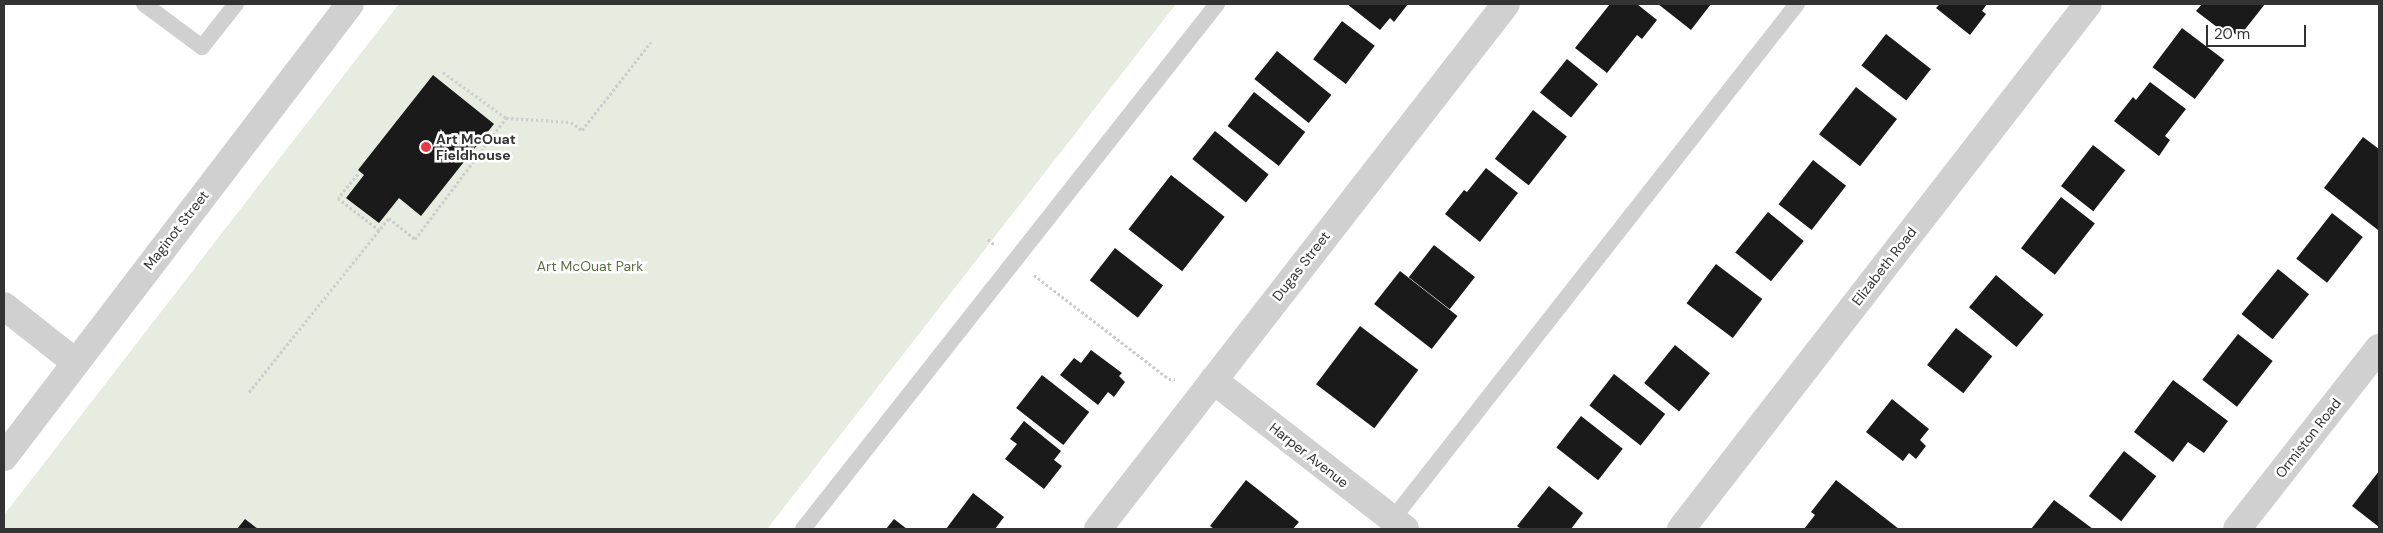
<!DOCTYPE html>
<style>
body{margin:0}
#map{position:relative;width:2383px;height:533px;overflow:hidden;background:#fff;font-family:"DM Sans",sans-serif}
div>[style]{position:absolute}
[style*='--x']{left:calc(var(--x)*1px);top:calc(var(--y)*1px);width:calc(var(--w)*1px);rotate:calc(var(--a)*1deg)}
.green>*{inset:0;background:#e6ecdf}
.building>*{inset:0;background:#1a1a1a;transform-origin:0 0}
.path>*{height:3px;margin-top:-1.5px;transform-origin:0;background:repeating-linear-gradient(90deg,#cdcdcd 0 2.5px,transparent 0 5px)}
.service>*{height:16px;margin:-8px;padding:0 8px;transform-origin:8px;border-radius:8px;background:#d0d0d0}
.minor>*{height:28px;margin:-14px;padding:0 14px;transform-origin:14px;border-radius:14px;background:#d0d0d0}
.tertiary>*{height:28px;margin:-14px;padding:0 14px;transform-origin:14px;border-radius:14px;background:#d0d0d0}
.dots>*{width:14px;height:14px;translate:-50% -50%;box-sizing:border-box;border:2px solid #fff;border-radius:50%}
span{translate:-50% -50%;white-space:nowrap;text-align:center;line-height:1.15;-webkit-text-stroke:5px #fff;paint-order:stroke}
.poi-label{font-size:14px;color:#333;font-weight:700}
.left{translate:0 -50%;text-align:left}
.street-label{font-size:14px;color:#333}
.park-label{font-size:14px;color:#56703f}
.frame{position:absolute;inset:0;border:5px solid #333;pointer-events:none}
.scale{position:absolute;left:2206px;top:25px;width:100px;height:22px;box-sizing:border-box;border:2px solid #333;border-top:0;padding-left:6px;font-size:15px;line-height:18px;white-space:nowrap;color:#333;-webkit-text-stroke:4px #fff;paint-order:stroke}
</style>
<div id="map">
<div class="green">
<i style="clip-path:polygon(399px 4px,1176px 4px,767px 529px,4px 529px,4px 515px)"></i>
</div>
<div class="building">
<i style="clip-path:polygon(1347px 4px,1408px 4px,1394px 22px,1390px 18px,1380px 30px)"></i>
<i style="clip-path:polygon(1610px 4px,1637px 4px,1657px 20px,1642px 39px,1637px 35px,1607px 73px,1575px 48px)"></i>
<i style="clip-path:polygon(1658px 4px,1711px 4px,1691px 30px)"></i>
<i style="clip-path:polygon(1940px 4px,1987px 4px,1982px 11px,1986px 14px,1970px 35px,1936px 8px)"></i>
<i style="clip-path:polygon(2202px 4px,2265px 4px,2239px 37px,2229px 29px,2226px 34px,2196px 11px)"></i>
<i style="left:1342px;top:21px;width:41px;height:48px;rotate:37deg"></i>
<i style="left:2182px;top:28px;width:53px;height:49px;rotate:37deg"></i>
<i style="left:1886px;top:34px;width:57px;height:40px;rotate:38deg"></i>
<i style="left:1277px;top:51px;width:70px;height:36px;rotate:39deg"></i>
<i style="left:1567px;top:59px;width:40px;height:43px;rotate:39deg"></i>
<i style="clip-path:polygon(433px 75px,494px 124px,421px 216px,399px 198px,379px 223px,346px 198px,364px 175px,358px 170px)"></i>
<i style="clip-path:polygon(2150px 82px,2186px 109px,2165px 136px,2170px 140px,2159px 156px,2114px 121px,2133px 97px,2136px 100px)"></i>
<i style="left:1856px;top:87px;width:52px;height:60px;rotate:38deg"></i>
<i style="left:1254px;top:92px;width:65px;height:43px;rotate:38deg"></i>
<i style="left:1533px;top:110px;width:43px;height:62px;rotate:38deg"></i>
<i style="left:1215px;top:131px;width:69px;height:36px;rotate:39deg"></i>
<i style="clip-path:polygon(2363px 137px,2379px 149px,2378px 230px,2324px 188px)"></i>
<i style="left:2093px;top:145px;width:41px;height:52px;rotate:38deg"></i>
<i style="left:1813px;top:160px;width:42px;height:56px;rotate:38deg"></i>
<i style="clip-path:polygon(1486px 168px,1518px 193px,1480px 242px,1445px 214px,1464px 190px,1467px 192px)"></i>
<i style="left:1171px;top:175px;width:68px;height:69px;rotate:38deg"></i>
<i style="left:2061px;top:197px;width:43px;height:65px;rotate:38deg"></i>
<i style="left:1768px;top:212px;width:46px;height:52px;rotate:39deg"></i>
<i style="left:2332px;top:213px;width:39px;height:58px;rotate:38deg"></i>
<i style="left:1434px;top:245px;width:52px;height:41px;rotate:38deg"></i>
<i style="left:1115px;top:248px;width:61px;height:41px;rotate:38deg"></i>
<i style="left:1716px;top:264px;width:58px;height:49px;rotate:37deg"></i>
<i style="left:2278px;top:269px;width:40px;height:58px;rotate:39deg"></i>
<i style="left:1400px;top:271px;width:73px;height:42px;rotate:38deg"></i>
<i style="left:1996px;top:275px;width:62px;height:42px;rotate:40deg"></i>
<i style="left:1360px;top:326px;width:73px;height:73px;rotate:37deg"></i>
<i style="left:1956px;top:328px;width:46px;height:47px;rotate:38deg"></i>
<i style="left:2238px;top:334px;width:44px;height:58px;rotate:38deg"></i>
<i style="left:1675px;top:345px;width:45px;height:49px;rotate:39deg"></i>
<i style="clip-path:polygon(1091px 350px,1122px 373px,1119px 376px,1125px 382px,1114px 397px,1108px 392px,1098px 405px,1060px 375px,1074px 358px,1081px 363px)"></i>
<i style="left:1614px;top:374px;width:65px;height:40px;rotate:38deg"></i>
<i style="left:1042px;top:375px;width:60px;height:42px;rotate:38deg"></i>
<i style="clip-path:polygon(2173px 380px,2228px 421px,2204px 453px,2188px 442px,2173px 462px,2134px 432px)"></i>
<i style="clip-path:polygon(1892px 399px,1929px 429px,1920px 440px,1926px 446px,1916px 459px,1909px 453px,1903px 461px,1866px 432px)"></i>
<i style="left:1581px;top:416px;width:53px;height:40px;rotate:38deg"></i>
<i style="clip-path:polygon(1024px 421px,1061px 451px,1054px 460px,1062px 466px,1044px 489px,1005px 459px,1017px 444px,1010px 439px)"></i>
<i style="left:2124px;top:451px;width:41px;height:57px;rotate:38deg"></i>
<i style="clip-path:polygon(2379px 471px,2379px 527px,2352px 506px)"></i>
<i style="clip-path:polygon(1246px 480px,1299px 522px,1293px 529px,1214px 529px,1210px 526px)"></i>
<i style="clip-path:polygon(1836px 480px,1899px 529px,1804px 529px,1815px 515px,1811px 512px)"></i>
<i style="clip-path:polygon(1549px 486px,1583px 513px,1571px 529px,1521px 529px,1517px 526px)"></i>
<i style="clip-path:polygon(973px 493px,1004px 517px,995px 529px,946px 529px)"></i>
<i style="clip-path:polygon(2054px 500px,2093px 529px,2031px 529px)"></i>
<i style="clip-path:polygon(245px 519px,258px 529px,237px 529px)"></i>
<i style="clip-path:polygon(894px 519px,907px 529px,886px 529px)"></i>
</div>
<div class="path">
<i style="--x:443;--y:72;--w:78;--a:36.1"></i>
<i style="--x:506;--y:118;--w:65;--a:3.5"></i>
<i style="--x:571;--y:122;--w:14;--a:36"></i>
<i style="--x:582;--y:130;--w:112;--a:-51.9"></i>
<i style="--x:358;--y:174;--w:31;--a:130"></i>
<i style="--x:338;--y:198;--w:52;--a:38"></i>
<i style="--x:988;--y:239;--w:9;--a:41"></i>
<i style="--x:1034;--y:275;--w:170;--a:37.6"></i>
<i style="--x:1169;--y:379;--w:6;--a:0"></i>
<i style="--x:249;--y:392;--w:223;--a:-51.2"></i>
<i style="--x:389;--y:218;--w:33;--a:39"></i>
<i style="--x:415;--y:239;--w:151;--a:-53.1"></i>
</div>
<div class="service">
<i style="--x:144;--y:4;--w:72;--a:36.6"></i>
<i style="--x:202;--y:47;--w:55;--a:-51.7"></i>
<i style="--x:1388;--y:525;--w:662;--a:-51.87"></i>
<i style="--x:803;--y:529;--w:669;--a:-51.74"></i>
</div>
<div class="minor">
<i style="--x:4;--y:306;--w:90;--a:38.3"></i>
<i style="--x:1213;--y:380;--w:243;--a:37.8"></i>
<i style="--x:4;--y:457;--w:570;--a:-52.63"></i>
<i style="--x:1098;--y:529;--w:665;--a:-52.15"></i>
<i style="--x:2237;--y:529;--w:230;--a:-51.9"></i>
</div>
<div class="tertiary">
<i style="--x:1681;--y:529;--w:664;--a:-52.22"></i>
</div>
<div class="dots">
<i style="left:426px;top:147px;background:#e63946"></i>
</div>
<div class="poi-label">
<span class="left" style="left:436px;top:147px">Art McOuat<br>Fieldhouse</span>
</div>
<div class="street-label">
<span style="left:176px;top:230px;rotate:-52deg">Maginot Street</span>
<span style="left:1301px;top:266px;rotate:-52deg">Dugas Street</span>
<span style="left:1884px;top:266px;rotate:-52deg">Elizabeth Road</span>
<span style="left:2308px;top:438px;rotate:-52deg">Ormiston Road</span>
<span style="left:1309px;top:455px;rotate:38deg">Harper Avenue</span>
</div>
<div class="park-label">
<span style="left:590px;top:266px">Art McOuat Park</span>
</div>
<div class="frame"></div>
<div class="scale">20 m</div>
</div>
